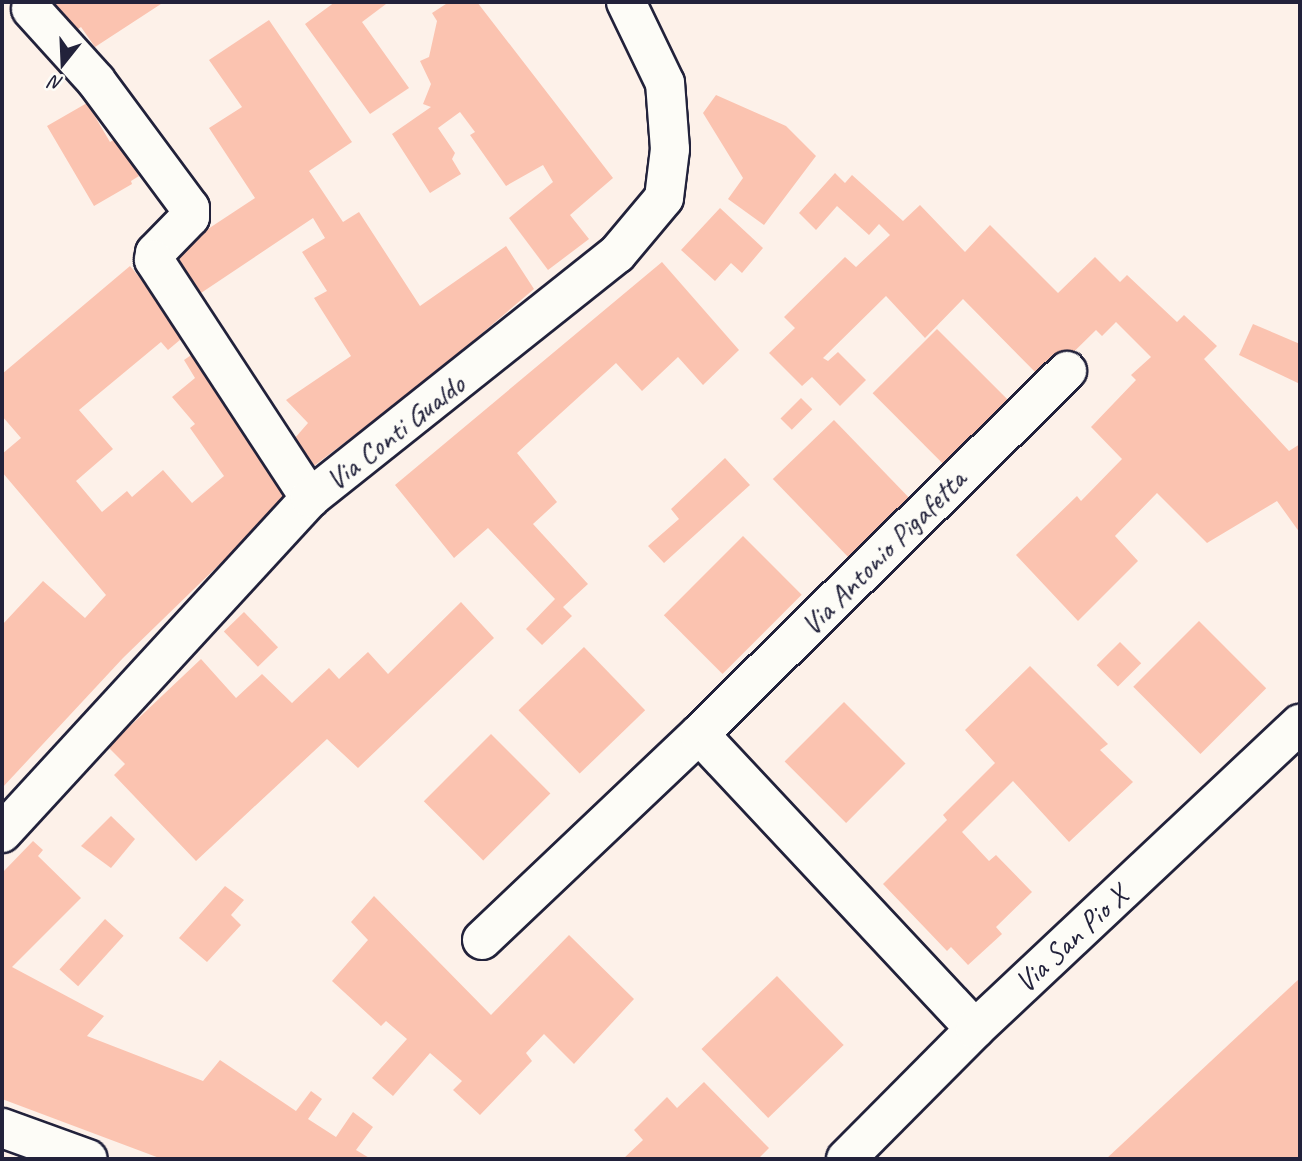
<!DOCTYPE html>
<style>
body{margin:0}
#map{position:relative;width:1302px;height:1161px;overflow:hidden;background:#fdf1e9;font-family:Caveat,sans-serif}
div>[style]{position:absolute}
[style*='--x']{left:calc(var(--x)*1px);top:calc(var(--y)*1px);width:calc(var(--w)*1px);rotate:calc(var(--a)*1deg)}
.building>*{inset:0;background:#fbc3b0;transform-origin:0 0}
.roads{filter:drop-shadow(2px 0 #22223b) drop-shadow(-2px 0 #22223b) drop-shadow(0 2px #22223b) drop-shadow(0 -2px #22223b)}
.street>*{height:38px;margin:-19px;padding:0 19px;transform-origin:19px;border-radius:19px;background:#fdfcf7}
span{translate:-50% -50%;white-space:nowrap;text-align:center;line-height:1.15;-webkit-text-stroke:5px #fdfcf7;paint-order:stroke}
.street-label{font-size:30px;color:#22223b}
.frame{position:absolute;inset:0;border:4px solid #22223b;pointer-events:none}
.north{position:absolute;left:28px;top:28px;width:70px;height:70px;-webkit-text-stroke:5px #fdfcf7;paint-order:stroke;rotate:198deg;font-size:19px;font-weight:700;line-height:28px;text-align:center;color:#22223b}
.north::after{content:'';display:block;margin:auto;width:24px;height:32px;background:#22223b;clip-path:polygon(50% 0,100% 100%,50% 72%,0 100%)}
</style>
<div id="map">
<div class="building">
<i style="clip-path:polygon(46px 2px,164px 2px,95px 47px,81px 27px,68px 36px)"></i>
<i style="clip-path:polygon(335px 2px,386px 4px,362px 22px,409px 88px,370px 114px,305px 24px)"></i>
<i style="clip-path:polygon(449px 2px,477px 2px,613px 178px,570px 215px,589px 239px,548px 270px,509px 218px,553px 182px,543px 165px,506px 186px,470px 135px,475px 132px,460px 112px,438px 128px,455px 153px,452px 159px,461px 174px,430px 193px,392px 134px,431px 107px,423px 104px,431px 84px,420px 61px,429px 57px,437px 21px,432px 13px)"></i>
<i style="clip-path:polygon(269px 20px,352px 142px,309px 171px,343px 222px,359px 212px,420px 306px,506px 246px,534px 289px,428px 379px,306px 472px,288px 446px,308px 423px,286px 400px,351px 356px,314px 298px,327px 291px,302px 252px,325px 238px,313px 218px,195px 297px,167px 256px,255px 198px,209px 128px,242px 107px,209px 60px)"></i>
<i style="clip-path:polygon(716px 95px,786px 126px,816px 156px,764px 225px,728px 199px,743px 178px,703px 113px)"></i>
<i style="clip-path:polygon(87px 103px,110px 142px,117px 138px,139px 176px,131px 181px,132px 184px,94px 206px,47px 126px)"></i>
<i style="clip-path:polygon(835px 173px,845px 183px,852px 175px,903px 221px,920px 205px,965px 252px,990px 225px,1058px 293px,1095px 257px,1120px 282px,1127px 275px,1177px 322px,1184px 315px,1217px 346px,1204px 359px,1289px 451px,1300px 444px,1300px 533px,1277px 501px,1207px 543px,1157px 493px,1115px 536px,1138px 561px,1078px 621px,1016px 555px,1077px 496px,1081px 501px,1122px 459px,1091px 427px,1136px 380px,1131px 375px,1151px 357px,1116px 322px,1102px 336px,1096px 330px,1044px 381px,963px 299px,925px 338px,886px 296px,823px 358px,828px 361px,838px 352px,866px 380px,840px 406px,812px 377px,802px 386px,769px 353px,795px 328px,784px 317px,845px 257px,856px 267px,890px 235px,879px 224px,869px 235px,837px 206px,816px 230px,799px 213px)"></i>
<i style="clip-path:polygon(720px 208px,763px 248px,742px 273px,731px 263px,715px 281px,681px 250px)"></i>
<i style="clip-path:polygon(662px 262px,739px 350px,703px 385px,678px 357px,642px 391px,616px 363px,517px 453px,557px 502px,533px 524px,588px 584px,563px 607px,572px 616px,542px 645px,526px 629px,555px 599px,488px 528px,454px 558px,395px 485px)"></i>
<i style="clip-path:polygon(130px 266px,187px 334px,168px 350px,161px 342px,79px 410px,113px 449px,76px 481px,102px 512px,127px 491px,132px 497px,163px 470px,192px 503px,224px 476px,190px 428px,195px 424px,172px 397px,195px 378px,184px 360px,197px 351px,296px 490px,123px 658px,2px 788px,2px 625px,43px 581px,85px 618px,106px 595px,2px 472px,2px 454px,21px 438px,2px 416px,2px 374px)"></i>
<i style="clip-path:polygon(1253px 324px,1300px 344px,1300px 384px,1239px 355px)"></i>
<i style="left:937px;top:329px;width:103px;height:91px;rotate:45deg"></i>
<i style="left:801px;top:398px;width:16px;height:29px;rotate:45deg"></i>
<i style="left:834px;top:420px;width:108px;height:85px;rotate:46deg"></i>
<i style="clip-path:polygon(725px 458px,750px 485px,664px 563px,648px 546px,679px 519px,671px 509px)"></i>
<i style="left:743px;top:536px;width:83px;height:112px;rotate:45deg"></i>
<i style="clip-path:polygon(461px 602px,494px 638px,358px 768px,327px 739px,196px 861px,114px 775px,125px 764px,108px 747px,201px 659px,236px 698px,262px 674px,292px 703px,329px 668px,339px 679px,368px 652px,388px 674px)"></i>
<i style="left:244px;top:612px;width:49px;height:28px;rotate:46deg"></i>
<i style="left:1199px;top:621px;width:95px;height:93px;rotate:45deg"></i>
<i style="left:1120px;top:642px;width:30px;height:33px;rotate:45deg"></i>
<i style="left:584px;top:647px;width:88px;height:91px;rotate:46deg"></i>
<i style="clip-path:polygon(1030px 666px,1108px 744px,1100px 750px,1133px 782px,1069px 842px,1013px 781px,962px 832px,989px 861px,996px 855px,1032px 892px,996px 927px,1002px 934px,968px 965px,951px 947px,947px 951px,883px 884px,947px 820px,943px 815px,995px 763px,965px 730px)"></i>
<i style="left:844px;top:702px;width:87px;height:84px;rotate:45deg"></i>
<i style="left:491px;top:734px;width:84px;height:95px;rotate:45deg"></i>
<i style="clip-path:polygon(111px 816px,135px 839px,111px 868px,81px 846px)"></i>
<i style="clip-path:polygon(33px 841px,43px 850px,38px 856px,81px 898px,12px 967px,104px 1016px,87px 1036px,203px 1081px,220px 1060px,296px 1111px,311px 1091px,322px 1099px,308px 1119px,336px 1137px,353px 1112px,373px 1127px,356px 1150px,371px 1159px,162px 1159px,2px 1099px,2px 873px)"></i>
<i style="clip-path:polygon(225px 886px,244px 900px,231px 915px,241px 925px,207px 962px,179px 938px)"></i>
<i style="clip-path:polygon(374px 896px,491px 1015px,569px 935px,634px 999px,574px 1064px,544px 1034px,526px 1053px,532px 1061px,480px 1115px,453px 1090px,462px 1081px,430px 1053px,393px 1096px,372px 1078px,407px 1039px,386px 1021px,381px 1026px,332px 981px,368px 940px,351px 922px)"></i>
<i style="left:105px;top:919px;width:25px;height:68px;rotate:42deg"></i>
<i style="left:777px;top:976px;width:96px;height:105px;rotate:46deg"></i>
<i style="clip-path:polygon(1300px 978px,1300px 1159px,1106px 1159px)"></i>
<i style="clip-path:polygon(704px 1082px,769px 1148px,758px 1159px,623px 1159px,643px 1140px,634px 1130px,667px 1097px,677px 1108px)"></i>
</div>
<div class="roads">
<div class="street">
<i style="--x:31;--y:9;--w:97;--a:47.9"></i>
<i style="--x:96;--y:81;--w:158;--a:53.5"></i>
<i style="--x:190;--y:208;--w:9;--a:90"></i>
<i style="--x:190;--y:217;--w:50;--a:134.2"></i>
<i style="--x:155;--y:253;--w:7;--a:98"></i>
<i style="--x:154;--y:260;--w:285;--a:56.8"></i>
<i style="--x:699;--y:734;--w:404;--a:46.9"></i>
<i style="--x:2;--y:833;--w:455;--a:-47.4"></i>
<i style="--x:310;--y:498;--w:392;--a:-38.5"></i>
<i style="--x:617;--y:254;--w:73;--a:-50"></i>
<i style="--x:664;--y:198;--w:49;--a:-83"></i>
<i style="--x:670;--y:149;--w:66;--a:-94.3"></i>
<i style="--x:665;--y:83;--w:90;--a:-115.7"></i>
<i style="--x:482;--y:940;--w:299;--a:-43.5"></i>
<i style="--x:699;--y:734;--w:517;--a:-44.61"></i>
<i style="--x:2;--y:1128;--w:91;--a:19.8"></i>
<i style="--x:846;--y:1159;--w:183;--a:-45.2"></i>
<i style="--x:975;--y:1029;--w:446;--a:-43.2"></i>
</div>
</div>
<div class="street-label">
<span style="left:395px;top:432px;rotate:-38deg">Via Conti Gualdo</span>
<span style="left:883px;top:552px;rotate:-45deg">Via Antonio Pigafetta</span>
<span style="left:1071px;top:939px;rotate:-43deg">Via San Pio X</span>
</div>
<div class="frame"></div>
<div class="north">N</div>
</div>
